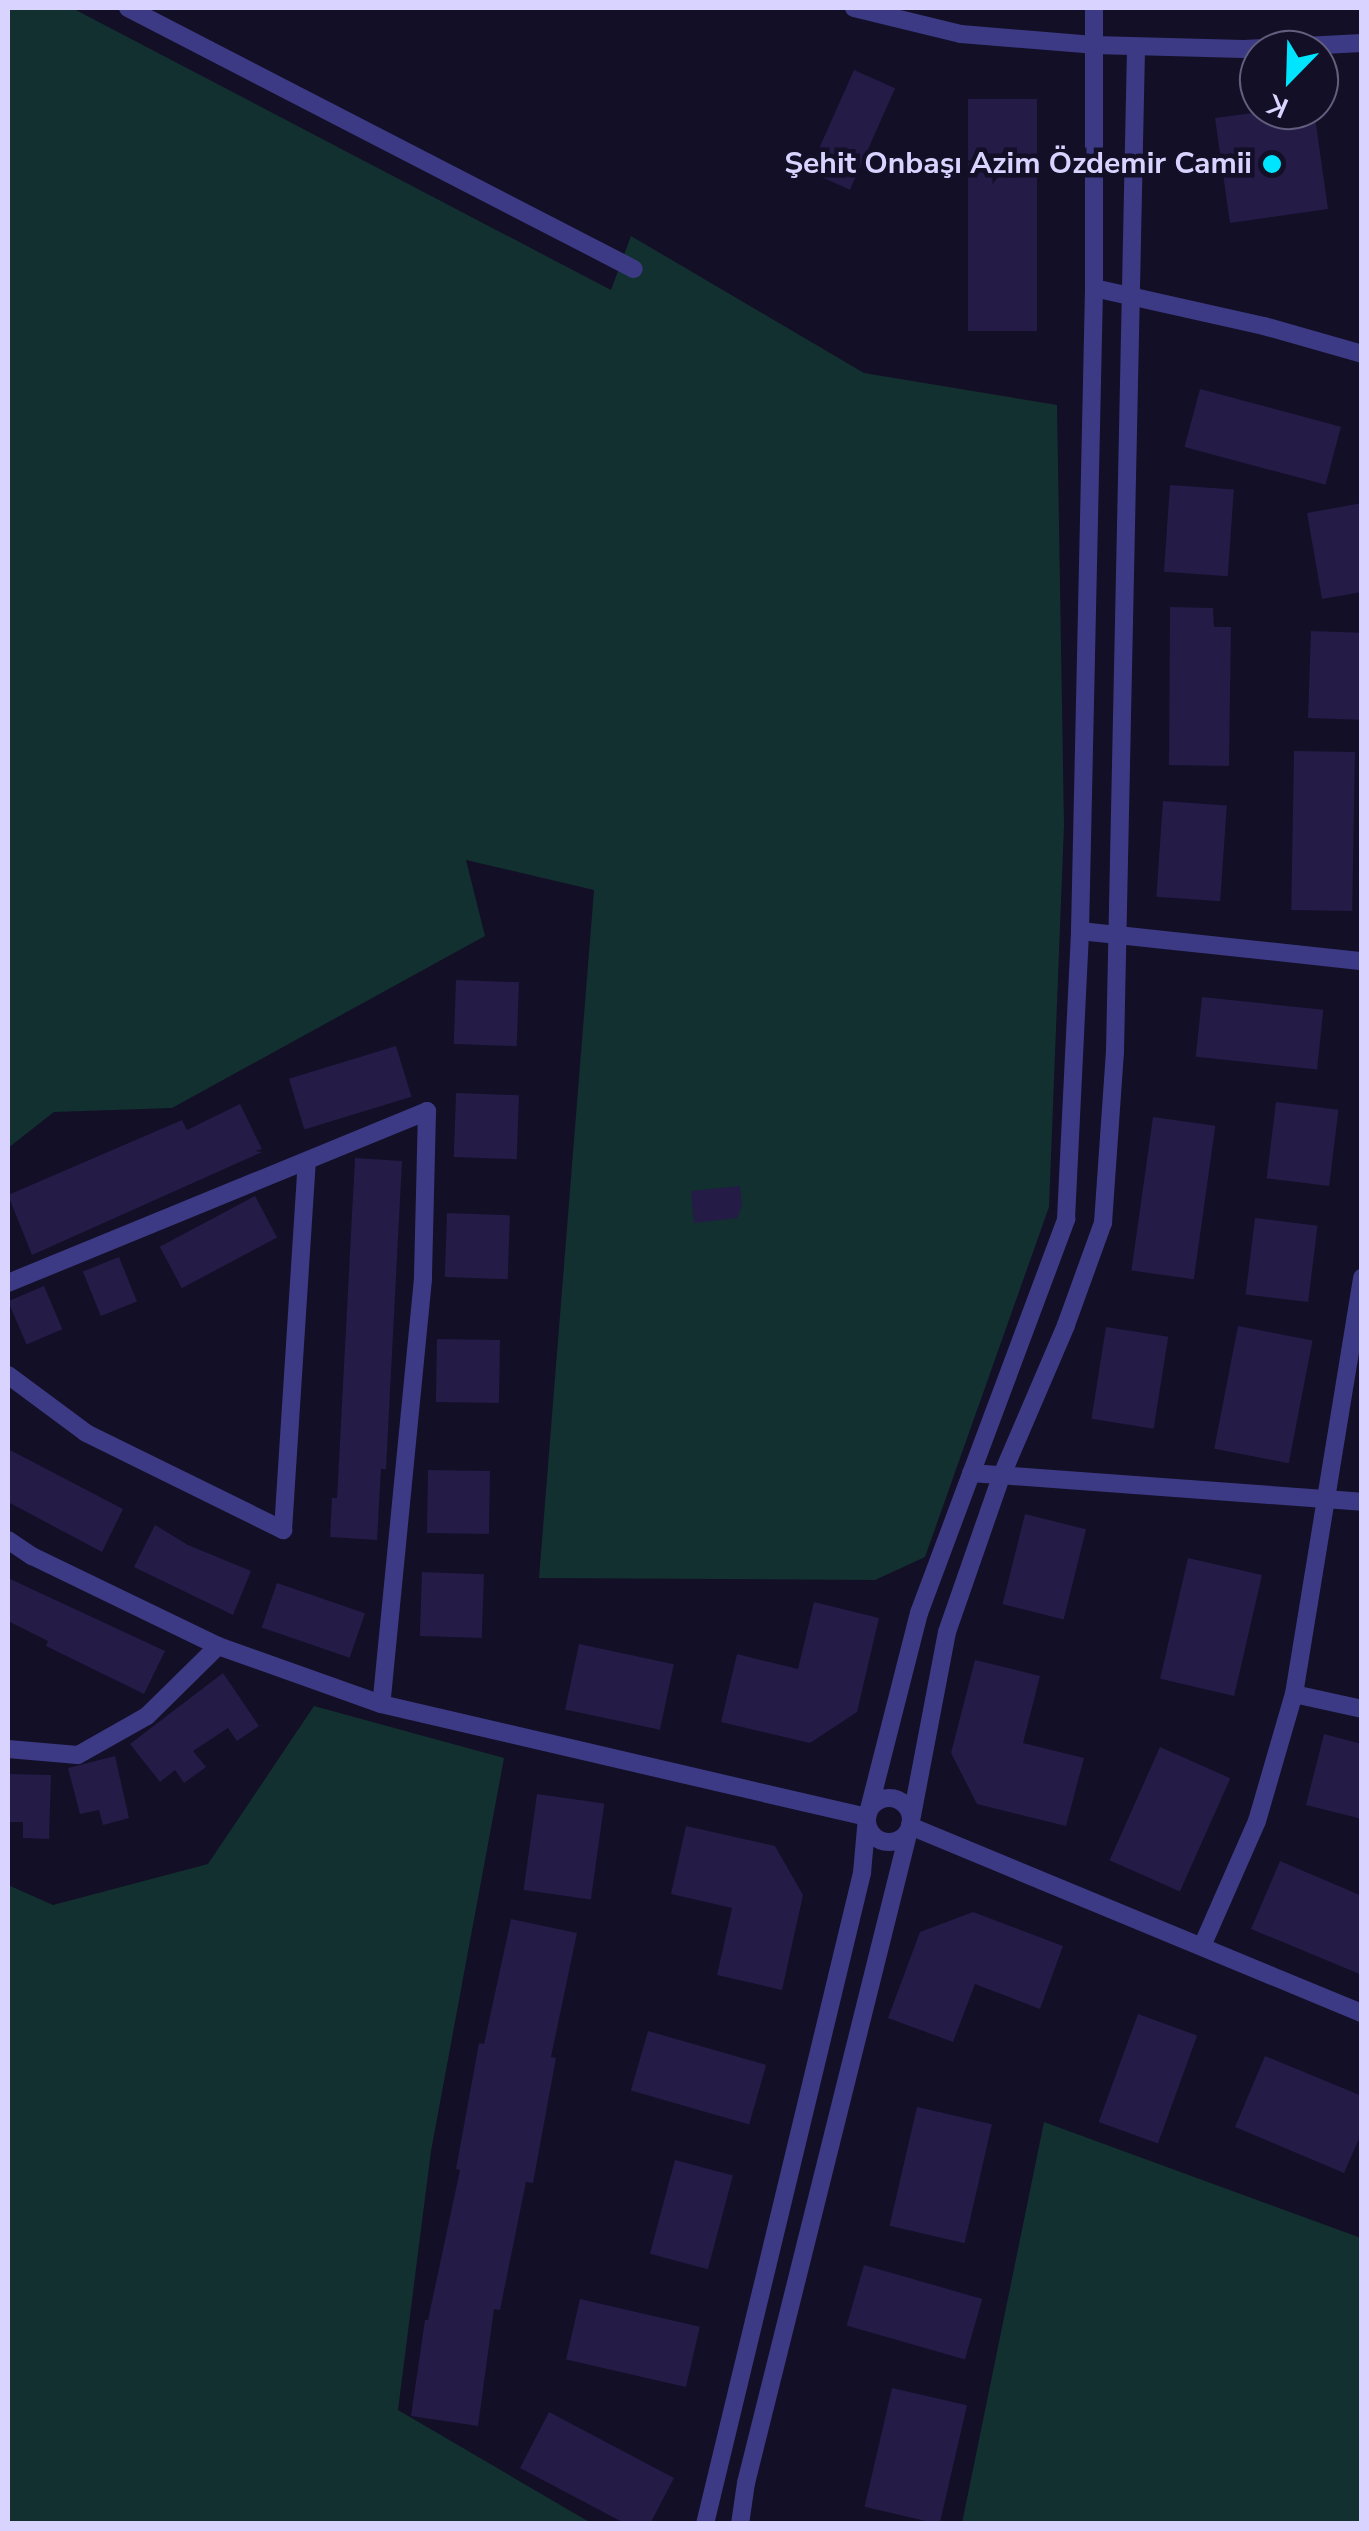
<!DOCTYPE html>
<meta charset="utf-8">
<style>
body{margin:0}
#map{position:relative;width:1369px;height:2531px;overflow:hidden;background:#130f26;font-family:"Nunito Sans",sans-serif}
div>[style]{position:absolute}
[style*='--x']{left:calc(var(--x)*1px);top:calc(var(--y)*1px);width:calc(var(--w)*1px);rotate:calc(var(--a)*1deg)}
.green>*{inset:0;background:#12302f}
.building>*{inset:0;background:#241b47;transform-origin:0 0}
.minor>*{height:18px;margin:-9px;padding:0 9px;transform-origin:9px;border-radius:9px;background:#3d3a85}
.minor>.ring{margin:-9px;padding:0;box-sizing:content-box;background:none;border:18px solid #3d3a85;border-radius:50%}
.dots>*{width:28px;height:28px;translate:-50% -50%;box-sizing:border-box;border:5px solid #130f26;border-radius:50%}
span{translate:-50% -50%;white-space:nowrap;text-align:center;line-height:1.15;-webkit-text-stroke:9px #130f26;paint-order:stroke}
.poi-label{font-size:30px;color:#d9d4ff;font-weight:700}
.right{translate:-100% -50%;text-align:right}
.frame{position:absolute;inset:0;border:10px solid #d9d4ff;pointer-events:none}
.north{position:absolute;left:1239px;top:30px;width:100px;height:100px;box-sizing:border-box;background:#130f26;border:2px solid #625e7d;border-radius:50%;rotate:203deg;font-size:28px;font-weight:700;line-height:40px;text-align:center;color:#d9d4ff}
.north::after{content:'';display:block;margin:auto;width:35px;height:45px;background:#00e5ff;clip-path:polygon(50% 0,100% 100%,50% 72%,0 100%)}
</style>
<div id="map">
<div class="green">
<i style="clip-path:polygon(8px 8px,72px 8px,611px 290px,631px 236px,864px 373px,1057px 405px,1064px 825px,1049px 1207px,925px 1557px,875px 1580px,539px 1578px,594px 890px,466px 860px,485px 936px,172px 1108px,54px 1112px,8px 1148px)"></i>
<i style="clip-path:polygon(314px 1706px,504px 1758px,431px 2151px,398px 2410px,591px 2523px,8px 2523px,8px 1885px,53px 1905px,208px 1864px)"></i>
<i style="clip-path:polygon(1044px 2122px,1361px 2238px,1361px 2523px,962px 2523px)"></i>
</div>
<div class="building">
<i style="left:854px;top:70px;width:45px;height:111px;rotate:24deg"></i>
<i style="left:968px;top:99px;width:69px;height:232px"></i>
<i style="clip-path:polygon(1275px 110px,1314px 110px,1328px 209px,1230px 223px,1215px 118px)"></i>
<i style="left:1200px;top:389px;width:146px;height:60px;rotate:15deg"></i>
<i style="left:1170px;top:485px;width:64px;height:87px;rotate:4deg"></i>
<i style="clip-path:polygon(1362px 503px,1362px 592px,1322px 599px,1307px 513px)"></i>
<i style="clip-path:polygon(1170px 607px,1213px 608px,1214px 627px,1231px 627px,1229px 766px,1169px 765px)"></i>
<i style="left:1311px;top:631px;width:51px;height:87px;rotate:2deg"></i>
<i style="left:1294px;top:751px;width:61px;height:159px;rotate:1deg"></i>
<i style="left:1163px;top:801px;width:64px;height:96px;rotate:4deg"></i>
<i style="left:456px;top:980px;width:63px;height:64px;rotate:2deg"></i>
<i style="left:1202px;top:997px;width:122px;height:60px;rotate:6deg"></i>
<i style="left:396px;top:1046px;width:53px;height:112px;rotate:73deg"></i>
<i style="left:456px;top:1093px;width:63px;height:64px;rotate:2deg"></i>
<i style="left:1276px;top:1102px;width:63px;height:77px;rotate:7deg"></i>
<i style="clip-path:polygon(240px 1104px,262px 1149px,255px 1151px,262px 1152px,32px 1255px,8px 1195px,182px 1120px,187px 1130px)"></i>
<i style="left:1153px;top:1117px;width:63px;height:155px;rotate:8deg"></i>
<i style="clip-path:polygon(355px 1158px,402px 1161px,386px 1469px,381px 1469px,377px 1540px,330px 1537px,332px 1498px,337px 1498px)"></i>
<i style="clip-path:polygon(740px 1186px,742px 1206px,737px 1218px,694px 1223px,691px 1191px)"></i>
<i style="left:255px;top:1196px;width:47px;height:108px;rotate:62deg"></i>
<i style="left:447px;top:1213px;width:63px;height:64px;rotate:2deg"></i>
<i style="left:1255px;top:1218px;width:63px;height:77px;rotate:7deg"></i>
<i style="left:119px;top:1257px;width:48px;height:39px;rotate:68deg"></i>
<i style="left:44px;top:1286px;width:47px;height:39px;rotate:67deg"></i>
<i style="left:1238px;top:1326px;width:76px;height:125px;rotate:11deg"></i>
<i style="left:1106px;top:1327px;width:63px;height:93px;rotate:9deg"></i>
<i style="left:437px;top:1339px;width:63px;height:63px;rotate:1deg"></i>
<i style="clip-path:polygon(8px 1449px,123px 1509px,102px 1552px,8px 1502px)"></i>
<i style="left:428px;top:1470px;width:62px;height:63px;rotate:1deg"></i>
<i style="left:1025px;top:1514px;width:63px;height:93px;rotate:14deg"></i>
<i style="clip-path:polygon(155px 1525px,188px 1545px,251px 1571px,233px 1615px,134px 1567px)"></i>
<i style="left:1188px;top:1558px;width:76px;height:124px;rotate:13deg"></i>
<i style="left:422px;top:1572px;width:62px;height:64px;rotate:2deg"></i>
<i style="clip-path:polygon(8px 1578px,165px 1651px,144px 1694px,46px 1646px,48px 1641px,8px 1621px)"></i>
<i style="left:277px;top:1583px;width:93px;height:47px;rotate:19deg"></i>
<i style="clip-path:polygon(814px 1602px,879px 1618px,857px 1712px,810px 1743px,721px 1722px,737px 1654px,798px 1669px)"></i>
<i style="left:579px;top:1644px;width:97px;height:67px;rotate:12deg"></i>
<i style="clip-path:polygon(975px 1660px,1040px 1676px,1023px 1743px,1084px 1758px,1066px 1826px,977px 1804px,951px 1753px)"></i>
<i style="clip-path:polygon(223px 1673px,259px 1726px,237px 1741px,228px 1728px,193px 1751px,206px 1767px,184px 1783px,175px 1770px,160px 1782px,130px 1744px)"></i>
<i style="clip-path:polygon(1324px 1734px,1362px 1744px,1362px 1819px,1306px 1805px)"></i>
<i style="left:1160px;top:1747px;width:77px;height:124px;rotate:24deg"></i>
<i style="clip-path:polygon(115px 1756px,129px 1818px,103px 1825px,99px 1810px,80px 1814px,68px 1768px)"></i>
<i style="clip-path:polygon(8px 1774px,51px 1775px,49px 1839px,23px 1838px,23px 1822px,8px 1822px)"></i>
<i style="left:537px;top:1794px;width:68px;height:97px;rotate:8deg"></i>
<i style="clip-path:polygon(686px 1826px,775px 1846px,803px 1895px,782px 1990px,717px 1975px,732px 1908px,671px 1894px)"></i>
<i style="clip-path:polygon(1280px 1861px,1362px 1896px,1362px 1975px,1251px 1929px)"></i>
<i style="clip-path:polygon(973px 1912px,1063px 1946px,1040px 2009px,975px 1984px,953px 2042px,888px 2018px,920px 1932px)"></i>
<i style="clip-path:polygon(511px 1919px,577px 1933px,551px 2057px,556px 2058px,533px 2183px,526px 2182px,500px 2310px,494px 2309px,478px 2426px,411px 2416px,425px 2320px,428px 2320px,460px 2170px,456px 2169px,479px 2043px,484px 2044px)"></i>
<i style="left:1138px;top:2014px;width:63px;height:115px;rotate:20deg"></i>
<i style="left:648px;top:2031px;width:123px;height:62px;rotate:16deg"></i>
<i style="clip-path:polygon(1265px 2056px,1362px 2096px,1362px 2132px,1344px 2173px,1235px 2127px)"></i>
<i style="left:917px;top:2107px;width:77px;height:122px;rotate:13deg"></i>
<i style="left:675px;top:2160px;width:60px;height:97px;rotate:15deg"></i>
<i style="left:864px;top:2265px;width:123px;height:63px;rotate:16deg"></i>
<i style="left:580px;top:2299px;width:123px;height:62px;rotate:13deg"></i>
<i style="left:892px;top:2388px;width:77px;height:122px;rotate:13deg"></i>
<i style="clip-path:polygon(549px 2412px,674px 2478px,650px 2524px,626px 2524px,520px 2468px)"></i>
</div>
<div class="minor">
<i style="--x:128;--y:8;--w:569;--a:27.29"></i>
<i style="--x:854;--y:8;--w:110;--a:13.7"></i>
<i style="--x:961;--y:34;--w:133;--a:4.7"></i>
<i style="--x:1094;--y:45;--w:150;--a:1.5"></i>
<i style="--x:1244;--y:49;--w:118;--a:-2.9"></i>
<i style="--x:1094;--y:288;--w:174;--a:12.6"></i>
<i style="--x:1264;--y:326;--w:102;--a:15.9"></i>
<i style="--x:1080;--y:931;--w:284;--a:6.1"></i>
<i style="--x:8;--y:1283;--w:453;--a:-22.3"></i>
<i style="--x:427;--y:1111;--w:168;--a:91.4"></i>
<i style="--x:423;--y:1279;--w:427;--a:95.6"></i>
<i style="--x:8;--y:1375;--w:97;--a:36.6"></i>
<i style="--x:86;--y:1433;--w:220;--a:26.2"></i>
<i style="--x:283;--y:1530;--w:368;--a:-86.3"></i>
<i style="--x:971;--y:1473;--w:392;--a:4.2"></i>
<i style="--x:8;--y:1540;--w:29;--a:34"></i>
<i style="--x:32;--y:1556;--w:207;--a:25.8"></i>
<i style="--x:218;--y:1646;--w:173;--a:19.6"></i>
<i style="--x:381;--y:1704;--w:499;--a:13.1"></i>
<i style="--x:1294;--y:1694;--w:70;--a:12.4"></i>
<i style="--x:8;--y:1749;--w:70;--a:4.9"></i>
<i style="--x:78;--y:1755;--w:79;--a:-29.5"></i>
<i style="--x:147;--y:1716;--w:100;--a:-44.6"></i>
<i class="ring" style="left:867px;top:1798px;width:26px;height:26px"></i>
<i style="--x:910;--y:1826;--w:489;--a:22.5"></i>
<i style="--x:1203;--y:1944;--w:134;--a:-66.3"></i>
<i style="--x:1257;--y:1821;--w:132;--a:-73.8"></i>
<i style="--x:1294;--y:1694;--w:422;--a:-80.7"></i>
<i style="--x:705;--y:2524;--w:670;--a:-76.44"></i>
<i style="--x:862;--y:1873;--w:56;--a:-84.9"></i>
<i style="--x:867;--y:1817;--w:211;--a:-75.7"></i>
<i style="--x:919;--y:1613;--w:421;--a:-69.5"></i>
<i style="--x:1066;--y:1219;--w:288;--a:-87.2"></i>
<i style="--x:1080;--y:931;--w:643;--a:-88.75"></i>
<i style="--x:1094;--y:288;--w:280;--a:-90"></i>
<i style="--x:740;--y:2524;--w:41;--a:-81.7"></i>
<i style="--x:746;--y:2483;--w:677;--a:-75.98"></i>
<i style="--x:910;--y:1826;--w:197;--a:-79.2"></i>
<i style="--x:947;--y:1632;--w:164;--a:-70.8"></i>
<i style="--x:1001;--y:1477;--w:165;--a:-66.8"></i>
<i style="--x:1066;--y:1325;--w:109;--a:-70.1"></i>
<i style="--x:1103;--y:1223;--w:172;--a:-86"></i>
<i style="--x:1115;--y:1051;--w:1004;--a:-88.8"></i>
</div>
<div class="dots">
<i style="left:1272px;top:164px;background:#00e5ff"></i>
</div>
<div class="poi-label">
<span class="right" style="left:1252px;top:164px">Şehit Onbaşı Azim Özdemir Camii</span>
</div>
<div class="frame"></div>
<div class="north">K</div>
</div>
